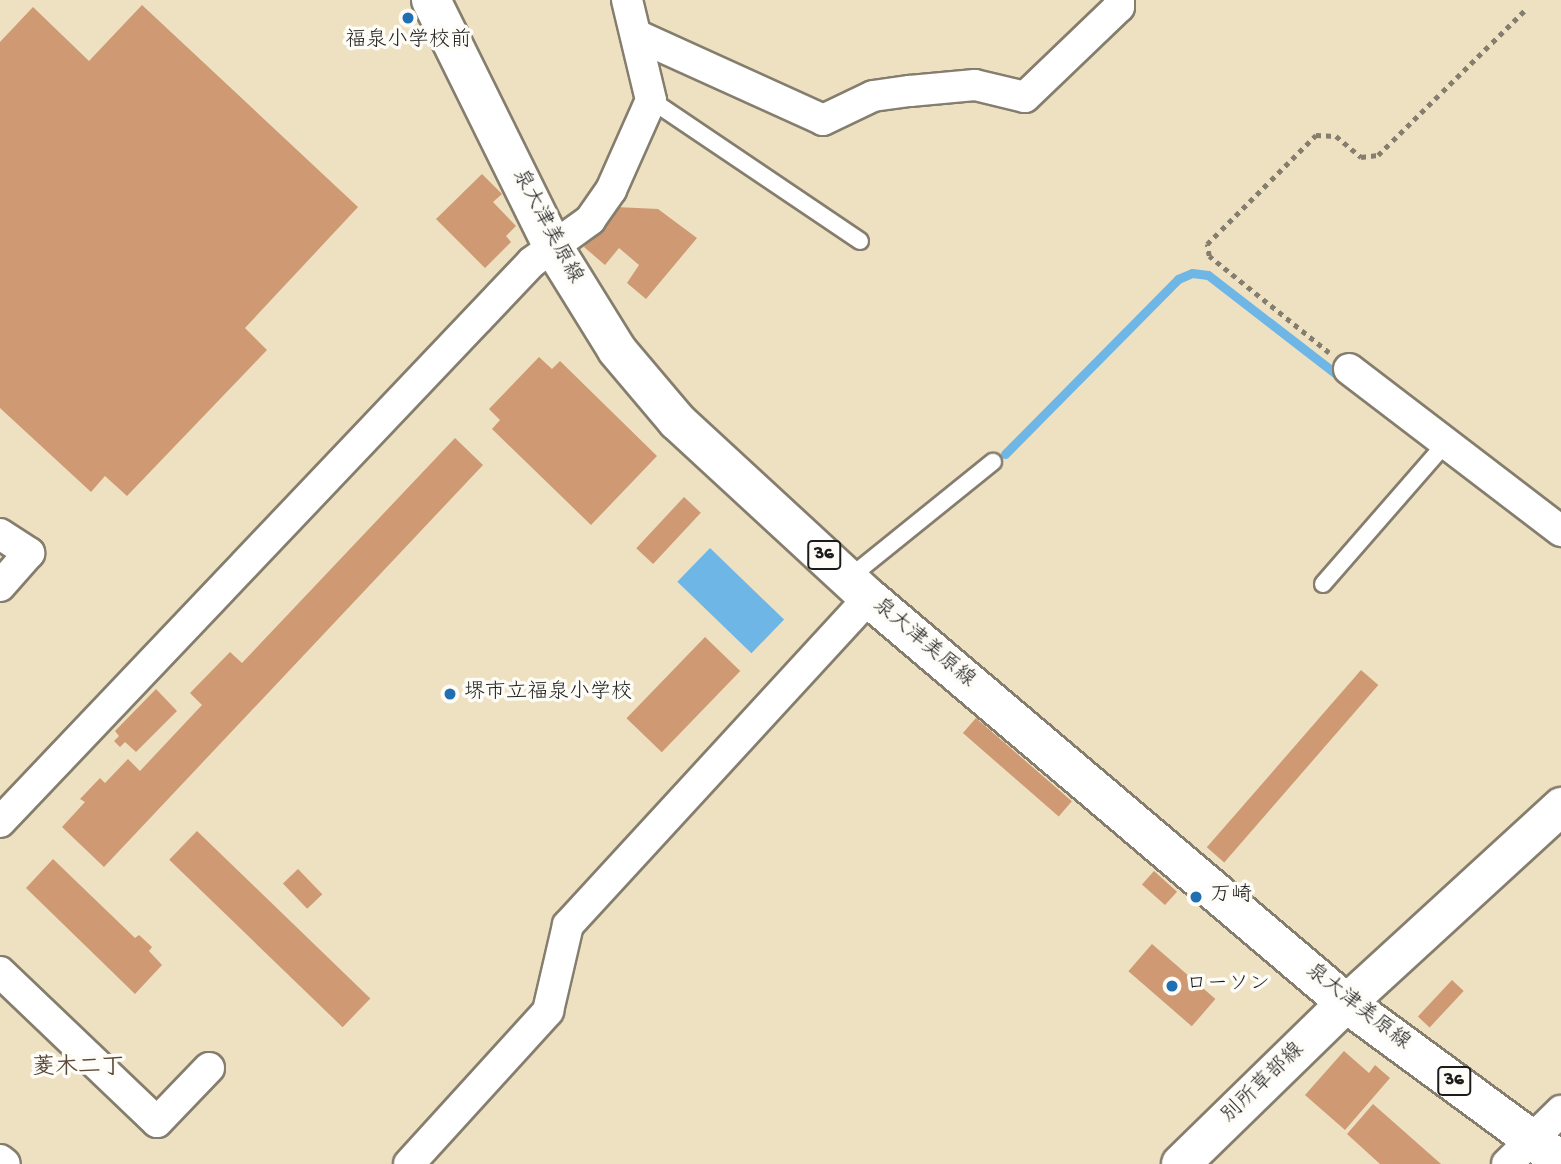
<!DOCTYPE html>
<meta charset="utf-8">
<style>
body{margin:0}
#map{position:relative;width:1561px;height:1164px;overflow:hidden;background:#eee1c1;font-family:"Gochi Hand","Klee One",sans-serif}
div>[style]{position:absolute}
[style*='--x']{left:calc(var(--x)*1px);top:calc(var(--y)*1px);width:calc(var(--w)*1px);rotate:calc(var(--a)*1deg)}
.water>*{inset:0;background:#6eb6e6;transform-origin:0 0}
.stream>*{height:9px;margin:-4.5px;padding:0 4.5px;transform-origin:4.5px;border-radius:4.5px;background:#6eb6e6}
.building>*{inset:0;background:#ce9973;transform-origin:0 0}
.path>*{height:4.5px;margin-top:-2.25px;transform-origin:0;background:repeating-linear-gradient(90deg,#857e6e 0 5px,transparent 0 10px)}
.roads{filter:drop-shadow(2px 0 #857e6e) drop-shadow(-2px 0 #857e6e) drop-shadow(0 2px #857e6e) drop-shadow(0 -2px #857e6e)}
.service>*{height:16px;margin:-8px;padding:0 8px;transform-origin:8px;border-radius:8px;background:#fff}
.minor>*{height:30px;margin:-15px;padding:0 15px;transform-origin:15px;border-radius:15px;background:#fff}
.tertiary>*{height:37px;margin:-18.5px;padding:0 18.5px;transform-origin:18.5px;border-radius:18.5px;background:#fff}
.secondary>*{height:38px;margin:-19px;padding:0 19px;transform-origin:19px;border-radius:19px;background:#fff}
.primary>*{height:38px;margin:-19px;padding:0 19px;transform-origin:19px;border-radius:19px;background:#fff}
.dots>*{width:19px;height:19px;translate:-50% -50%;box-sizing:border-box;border:4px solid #fdfcf7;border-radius:50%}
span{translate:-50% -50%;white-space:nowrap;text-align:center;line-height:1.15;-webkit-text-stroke:7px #fdfcf7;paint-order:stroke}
.shield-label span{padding:2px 5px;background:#fdfcf7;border:2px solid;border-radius:5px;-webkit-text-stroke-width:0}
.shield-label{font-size:19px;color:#1c1c1c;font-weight:700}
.poi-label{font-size:21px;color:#1c1c1c}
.left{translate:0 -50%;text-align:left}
.street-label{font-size:21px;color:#1c1c1c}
.neighbourhood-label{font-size:23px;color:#5a483a;font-weight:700}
</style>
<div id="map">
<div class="water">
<i style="left:710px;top:548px;width:103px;height:47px;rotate:44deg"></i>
</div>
<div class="stream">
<i style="--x:1005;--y:454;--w:246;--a:-45.3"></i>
<i style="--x:1178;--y:279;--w:15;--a:-23"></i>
<i style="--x:1192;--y:273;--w:16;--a:7"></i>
<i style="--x:1208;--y:275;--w:172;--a:37.7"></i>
</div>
<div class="building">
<i style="clip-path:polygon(142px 5px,358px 207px,245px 328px,267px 350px,127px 496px,105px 476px,91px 492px,0 408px,0 42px,33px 7px,89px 61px)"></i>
<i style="clip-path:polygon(482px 174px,502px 194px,493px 202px,516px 226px,506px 236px,511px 242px,485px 268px,436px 219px)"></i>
<i style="clip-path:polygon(616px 207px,658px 209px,697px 238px,646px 299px,627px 283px,639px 265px,619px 248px,605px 265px,584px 247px)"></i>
<i style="clip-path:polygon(539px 357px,552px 369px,560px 361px,657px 456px,591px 525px,492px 429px,500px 420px,489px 409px)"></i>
<i style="clip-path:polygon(455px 438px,483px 465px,104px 867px,62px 827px,85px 802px,80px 799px,100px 778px,105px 783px,128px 759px,140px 771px,202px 705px,190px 693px,230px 652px,242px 663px)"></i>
<i style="left:684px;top:497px;width:23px;height:70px;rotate:43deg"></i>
<i style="left:705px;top:637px;width:49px;height:113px;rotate:44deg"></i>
<i style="left:1361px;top:670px;width:23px;height:235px;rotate:41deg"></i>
<i style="clip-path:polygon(156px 689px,177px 711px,136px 752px,125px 742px,120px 747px,114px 741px,119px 736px,115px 731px)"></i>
<i style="left:976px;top:718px;width:127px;height:20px;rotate:41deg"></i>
<i style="left:197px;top:831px;width:241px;height:40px;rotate:44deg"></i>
<i style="clip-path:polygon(53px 859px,135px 938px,139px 935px,152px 947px,149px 951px,162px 965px,135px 994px,26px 888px)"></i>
<i style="left:298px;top:869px;width:35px;height:21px;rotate:46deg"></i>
<i style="left:1154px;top:871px;width:31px;height:18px;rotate:42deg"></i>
<i style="left:1152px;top:944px;width:84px;height:36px;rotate:41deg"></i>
<i style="left:1452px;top:980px;width:16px;height:50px;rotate:43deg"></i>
<i style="clip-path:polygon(1344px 1051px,1369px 1073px,1375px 1065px,1390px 1078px,1345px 1130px,1305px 1095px)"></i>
<i style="clip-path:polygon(1373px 1104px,1441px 1164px,1380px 1164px,1347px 1134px)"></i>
</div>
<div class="path">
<i style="--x:1329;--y:353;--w:154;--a:-141.1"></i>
<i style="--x:1209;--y:256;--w:12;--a:-99"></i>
<i style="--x:1207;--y:244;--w:154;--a:-45"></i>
<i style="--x:1316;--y:135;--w:20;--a:3"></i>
<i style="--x:1336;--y:136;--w:33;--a:40"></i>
<i style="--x:1361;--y:157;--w:17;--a:-7"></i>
<i style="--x:1378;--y:155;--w:208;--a:-44.6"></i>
</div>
<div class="roads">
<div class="service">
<i style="--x:651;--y:100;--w:252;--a:34"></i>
<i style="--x:849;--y:578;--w:185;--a:-38.9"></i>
<i style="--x:1323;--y:584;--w:187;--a:-48.9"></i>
</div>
<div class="minor">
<i style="--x:636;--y:35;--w:205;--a:24.4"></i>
<i style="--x:823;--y:120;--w:55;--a:-25.6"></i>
<i style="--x:873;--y:96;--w:37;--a:-8"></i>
<i style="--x:910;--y:91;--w:65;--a:-5.3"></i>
<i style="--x:975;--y:85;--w:51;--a:13.5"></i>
<i style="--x:1025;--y:97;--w:130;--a:-43.8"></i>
<i style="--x:1119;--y:7;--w:7;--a:-90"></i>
<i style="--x:1349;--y:369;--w:267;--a:37.4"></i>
<i style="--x:0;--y:534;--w:35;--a:33"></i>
<i style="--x:29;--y:553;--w:44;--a:131.3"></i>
<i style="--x:0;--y:822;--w:772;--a:-46.47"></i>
<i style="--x:532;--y:262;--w:72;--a:-35.9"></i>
<i style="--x:590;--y:220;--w:37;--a:-55"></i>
<i style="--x:611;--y:190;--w:98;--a:-66"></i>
<i style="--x:651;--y:100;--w:103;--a:-103.5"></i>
<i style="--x:0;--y:972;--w:217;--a:43.7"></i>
<i style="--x:157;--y:1122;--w:75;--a:-46.1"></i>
<i style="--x:0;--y:1160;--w:6;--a:39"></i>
<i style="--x:409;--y:1164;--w:207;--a:-47.7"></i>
<i style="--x:548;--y:1011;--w:88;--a:-76.9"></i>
<i style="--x:568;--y:925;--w:444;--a:-47.4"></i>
<i style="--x:1507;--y:1164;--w:76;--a:-44.5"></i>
</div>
<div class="tertiary">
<i style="--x:1346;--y:1003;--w:292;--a:-42.5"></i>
</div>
<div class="secondary">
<i style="--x:1181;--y:1164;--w:231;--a:-44.3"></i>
</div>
<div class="primary">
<i style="--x:431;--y:0;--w:273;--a:63.7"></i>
<i style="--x:552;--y:245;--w:123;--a:58.2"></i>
<i style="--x:617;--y:350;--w:93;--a:49.8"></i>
<i style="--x:677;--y:421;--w:261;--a:42.7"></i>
<i style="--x:869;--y:598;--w:626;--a:40.33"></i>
<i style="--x:1346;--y:1003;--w:267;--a:36.3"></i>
</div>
</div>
<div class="dots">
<i style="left:408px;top:18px;background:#1f6fb2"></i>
<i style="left:450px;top:694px;background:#1f6fb2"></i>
<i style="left:1196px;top:897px;background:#1f6fb2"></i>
<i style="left:1172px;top:986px;background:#1f6fb2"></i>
</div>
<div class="shield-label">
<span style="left:824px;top:555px">36</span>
<span style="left:1454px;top:1081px">36</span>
</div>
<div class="poi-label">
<span style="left:408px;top:42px">福泉小学校前</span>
<span class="left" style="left:464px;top:694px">堺市立福泉小学校</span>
<span class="left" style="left:1210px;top:897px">万崎</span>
<span class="left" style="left:1186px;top:986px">ローソン</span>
</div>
<div class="street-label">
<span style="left:546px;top:227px;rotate:62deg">泉大津美原線</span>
<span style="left:923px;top:644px;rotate:40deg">泉大津美原線</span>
<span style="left:1357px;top:1008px;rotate:38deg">泉大津美原線</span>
<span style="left:1264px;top:1084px;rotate:-44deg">別所草部線</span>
</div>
<div class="neighbourhood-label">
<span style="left:78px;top:1069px">菱木二丁</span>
</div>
</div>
